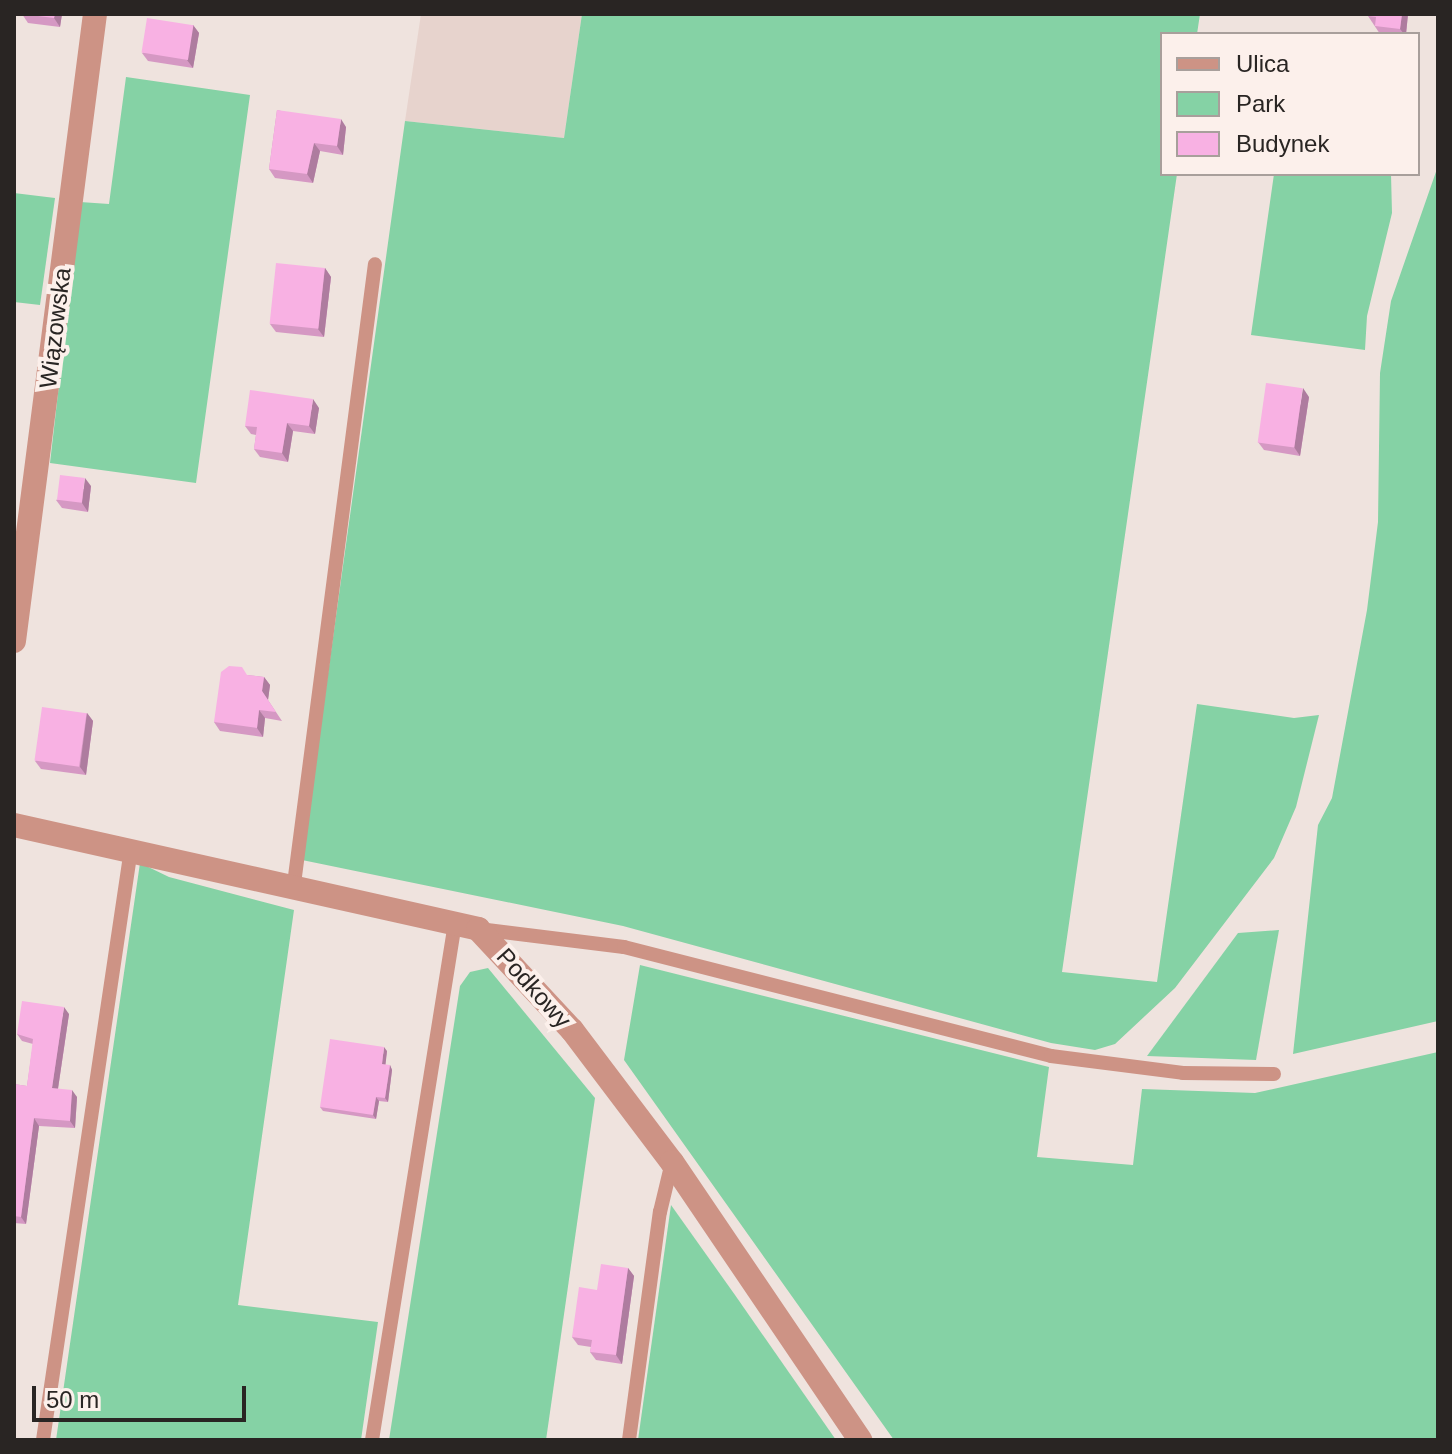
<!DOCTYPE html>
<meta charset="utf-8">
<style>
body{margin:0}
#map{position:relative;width:1452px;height:1454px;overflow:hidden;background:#efe3de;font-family:Helvetica,sans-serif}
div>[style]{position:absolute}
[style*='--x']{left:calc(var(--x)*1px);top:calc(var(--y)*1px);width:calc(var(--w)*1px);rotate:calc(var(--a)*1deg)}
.built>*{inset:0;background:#e7d3cd}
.green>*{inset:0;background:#85d2a5}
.lane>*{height:14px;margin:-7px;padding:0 7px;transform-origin:7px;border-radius:7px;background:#cd9385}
.street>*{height:24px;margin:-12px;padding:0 12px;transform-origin:12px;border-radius:12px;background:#cd9385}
.wall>*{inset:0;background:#d598c3}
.shaded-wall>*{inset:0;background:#ae7c9f}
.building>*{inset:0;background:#f8b1e3;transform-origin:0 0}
span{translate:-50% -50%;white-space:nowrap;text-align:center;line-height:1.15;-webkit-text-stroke:8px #fcf0eb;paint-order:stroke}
.street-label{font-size:24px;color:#292523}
.frame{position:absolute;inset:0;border:16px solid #292523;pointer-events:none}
.legend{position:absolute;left:1160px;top:32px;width:260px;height:144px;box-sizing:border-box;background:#fcf0eb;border:2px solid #a89f9b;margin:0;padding:10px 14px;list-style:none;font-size:24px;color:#292523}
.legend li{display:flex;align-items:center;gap:16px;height:40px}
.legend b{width:40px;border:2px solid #a89f9b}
.scale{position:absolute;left:32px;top:1386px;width:214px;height:36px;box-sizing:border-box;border:4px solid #292523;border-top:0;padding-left:10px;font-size:24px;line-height:28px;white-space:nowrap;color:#292523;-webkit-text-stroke:6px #fcf0eb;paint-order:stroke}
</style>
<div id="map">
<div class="built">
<i style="clip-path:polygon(421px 14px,582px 14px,564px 138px,405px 121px)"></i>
</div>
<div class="green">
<i style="clip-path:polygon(582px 14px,1200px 14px,1197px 34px,1162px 34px,1162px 174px,1177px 174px,1062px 972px,1157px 982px,1197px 704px,1294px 718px,1319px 715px,1296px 807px,1274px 858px,1175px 988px,1115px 1044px,1095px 1050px,1051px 1043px,623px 926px,302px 860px,405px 121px,564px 138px)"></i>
<i style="clip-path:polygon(126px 77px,250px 95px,196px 483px,50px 463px,80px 202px,109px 204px)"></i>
<i style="clip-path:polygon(1438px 166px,1438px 1021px,1293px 1054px,1318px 825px,1332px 798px,1367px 610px,1378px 522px,1380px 373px,1391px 301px)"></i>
<i style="clip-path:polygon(1274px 174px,1391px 174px,1392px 213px,1367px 316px,1365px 350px,1251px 335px)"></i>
<i style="clip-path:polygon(14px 193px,55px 198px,40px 305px,14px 302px)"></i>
<i style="clip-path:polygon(140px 863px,169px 877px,294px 910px,238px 1305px,378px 1322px,361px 1440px,56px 1440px)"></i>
<i style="clip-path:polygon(1279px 930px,1256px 1060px,1147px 1056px,1238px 933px)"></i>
<i style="clip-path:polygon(640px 965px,1049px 1067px,1037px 1157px,1133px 1165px,1142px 1089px,1255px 1093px,1438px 1052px,1438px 1440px,894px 1440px,624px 1060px)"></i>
<i style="clip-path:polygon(488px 968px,595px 1098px,546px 1440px,389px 1440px,460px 986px,470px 972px)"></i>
<i style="clip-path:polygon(671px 1205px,735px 1295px,836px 1440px,638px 1440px)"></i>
</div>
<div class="lane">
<i style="--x:294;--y:884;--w:625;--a:-82.56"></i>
<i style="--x:479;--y:929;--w:146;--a:7.1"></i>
<i style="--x:624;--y:947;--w:441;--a:14.3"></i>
<i style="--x:1051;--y:1056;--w:133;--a:7.3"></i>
<i style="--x:1183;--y:1073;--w:91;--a:0.6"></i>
<i style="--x:43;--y:1440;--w:598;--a:-81.53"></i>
<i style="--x:372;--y:1440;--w:524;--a:-80.88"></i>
<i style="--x:629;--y:1440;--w:230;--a:-82.3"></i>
<i style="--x:660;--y:1212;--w:51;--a:-76.5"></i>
</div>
<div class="street">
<i style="--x:14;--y:641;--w:632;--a:-82.64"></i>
<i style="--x:14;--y:825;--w:476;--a:12.6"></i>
<i style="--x:478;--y:929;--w:138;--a:47.1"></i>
<i style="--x:572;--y:1030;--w:166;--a:52.9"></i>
<i style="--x:672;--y:1162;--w:336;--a:55.9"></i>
</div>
<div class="wall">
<i style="clip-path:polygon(22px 14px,62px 14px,60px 27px,28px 23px)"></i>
<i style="clip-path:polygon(1408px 14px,1406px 34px,1380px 34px,1368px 16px)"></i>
<i style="clip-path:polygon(193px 25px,199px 33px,193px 68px,148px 61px,142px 53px)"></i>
<i style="clip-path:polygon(277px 110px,346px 127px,343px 155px,320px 151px,313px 183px,275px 178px,269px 169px)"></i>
<i style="clip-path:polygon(325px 268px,331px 277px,324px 337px,276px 332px,270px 324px)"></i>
<i style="clip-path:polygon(1309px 397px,1300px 456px,1264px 450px,1258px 442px)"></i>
<i style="clip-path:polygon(319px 408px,315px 434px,293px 431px,288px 462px,260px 457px,254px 449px,256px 435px,251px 434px,245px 426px)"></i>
<i style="clip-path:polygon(91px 486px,88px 512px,62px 508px,56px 500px)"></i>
<i style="clip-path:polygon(247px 675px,264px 677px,270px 685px,268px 700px,282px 721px,265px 718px,263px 737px,220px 731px,214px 722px)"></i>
<i style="clip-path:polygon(87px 713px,93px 721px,86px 775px,41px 769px,35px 761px)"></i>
<i style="clip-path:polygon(69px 1014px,58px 1089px,77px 1097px,75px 1128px,39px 1126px,26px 1224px,14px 1223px,14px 1084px,27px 1086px,33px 1044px,22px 1041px,17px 1034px)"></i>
<i style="clip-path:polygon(387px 1051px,385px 1065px,390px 1065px,392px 1070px,388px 1102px,379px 1101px,376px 1119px,323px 1111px,320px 1107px)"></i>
<i style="clip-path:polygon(628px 1268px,634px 1276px,622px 1364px,596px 1360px,590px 1352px,591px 1347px,578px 1345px,572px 1337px,597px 1290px)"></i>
</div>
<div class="shaded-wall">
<i style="clip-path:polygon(55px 14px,62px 14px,60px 27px,54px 18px)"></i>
<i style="clip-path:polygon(1402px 14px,1408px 14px,1406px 34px,1404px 34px,1400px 29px)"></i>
<i style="clip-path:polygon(193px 25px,199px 33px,193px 68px,187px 60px)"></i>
<i style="clip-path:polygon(341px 119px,346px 127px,343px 155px,337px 146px)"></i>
<i style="clip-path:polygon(314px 143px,320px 151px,313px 183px,307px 174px)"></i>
<i style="clip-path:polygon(325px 268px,331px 277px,324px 337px,318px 329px)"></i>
<i style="clip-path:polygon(1303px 388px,1309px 397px,1300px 456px,1294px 447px)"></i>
<i style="clip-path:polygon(313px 399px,319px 408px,315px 434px,309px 426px)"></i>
<i style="clip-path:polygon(287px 423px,293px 431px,288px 462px,282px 453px)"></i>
<i style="clip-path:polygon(85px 478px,91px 486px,88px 512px,82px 503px)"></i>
<i style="clip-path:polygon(264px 677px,270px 685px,268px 700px,262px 691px)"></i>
<i style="clip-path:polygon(259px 710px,265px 718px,263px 737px,257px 728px)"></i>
<i style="clip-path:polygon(87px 713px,93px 721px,86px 775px,80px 767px)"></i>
<i style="clip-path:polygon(64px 1007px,69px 1014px,57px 1095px,52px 1088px)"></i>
<i style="clip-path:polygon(384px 1047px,387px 1051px,385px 1069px,382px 1064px)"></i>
<i style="clip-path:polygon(390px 1065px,392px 1070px,388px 1102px,385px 1098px)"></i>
<i style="clip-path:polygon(72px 1090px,77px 1097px,75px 1128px,70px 1121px)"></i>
<i style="clip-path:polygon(376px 1097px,379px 1101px,376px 1119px,373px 1115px)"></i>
<i style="clip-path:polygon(34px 1118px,39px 1126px,26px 1224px,21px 1217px)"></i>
<i style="clip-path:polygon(628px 1268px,634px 1276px,622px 1364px,616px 1355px)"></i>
</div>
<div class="building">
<i style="clip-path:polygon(22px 14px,55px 14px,54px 18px)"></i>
<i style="clip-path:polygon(1369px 14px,1402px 14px,1400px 29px,1375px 26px,1376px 17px,1368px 16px)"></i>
<i style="left:147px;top:18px;width:47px;height:35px;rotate:9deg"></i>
<i style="clip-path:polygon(277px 110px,341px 119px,337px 146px,314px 143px,307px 174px,269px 169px)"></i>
<i style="left:276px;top:263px;width:49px;height:61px;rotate:6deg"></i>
<i style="left:1266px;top:383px;width:37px;height:60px;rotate:8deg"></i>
<i style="clip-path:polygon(250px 390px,313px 399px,309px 426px,287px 423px,282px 453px,254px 449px,257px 427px,245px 426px)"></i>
<i style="left:60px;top:475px;width:25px;height:25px;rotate:7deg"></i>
<i style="clip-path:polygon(229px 666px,242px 667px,247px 675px,264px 677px,262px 691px,276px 712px,259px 710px,257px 728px,214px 722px,221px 672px)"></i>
<i style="left:42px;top:707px;width:45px;height:54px;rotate:8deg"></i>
<i style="clip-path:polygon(22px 1001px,64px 1007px,52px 1088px,72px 1090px,70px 1121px,34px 1118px,21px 1217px,14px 1216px,14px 1084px,27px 1086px,33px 1039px,17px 1034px)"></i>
<i style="clip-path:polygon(330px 1039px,384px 1047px,382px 1064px,390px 1065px,385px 1098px,376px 1097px,373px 1115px,320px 1107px)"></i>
<i style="clip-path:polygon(601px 1264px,628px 1268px,616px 1355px,590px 1352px,592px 1340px,572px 1337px,579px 1287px,597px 1290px)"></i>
</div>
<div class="street-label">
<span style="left:55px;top:328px;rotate:-83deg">Wiązowska</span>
<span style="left:534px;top:988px;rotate:48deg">Podkowy</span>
</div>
<div class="frame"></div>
<ul class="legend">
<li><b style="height:10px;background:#cd9385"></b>Ulica</li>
<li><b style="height:22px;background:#85d2a5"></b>Park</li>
<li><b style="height:22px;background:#f8b1e3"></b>Budynek</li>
</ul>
<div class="scale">50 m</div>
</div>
